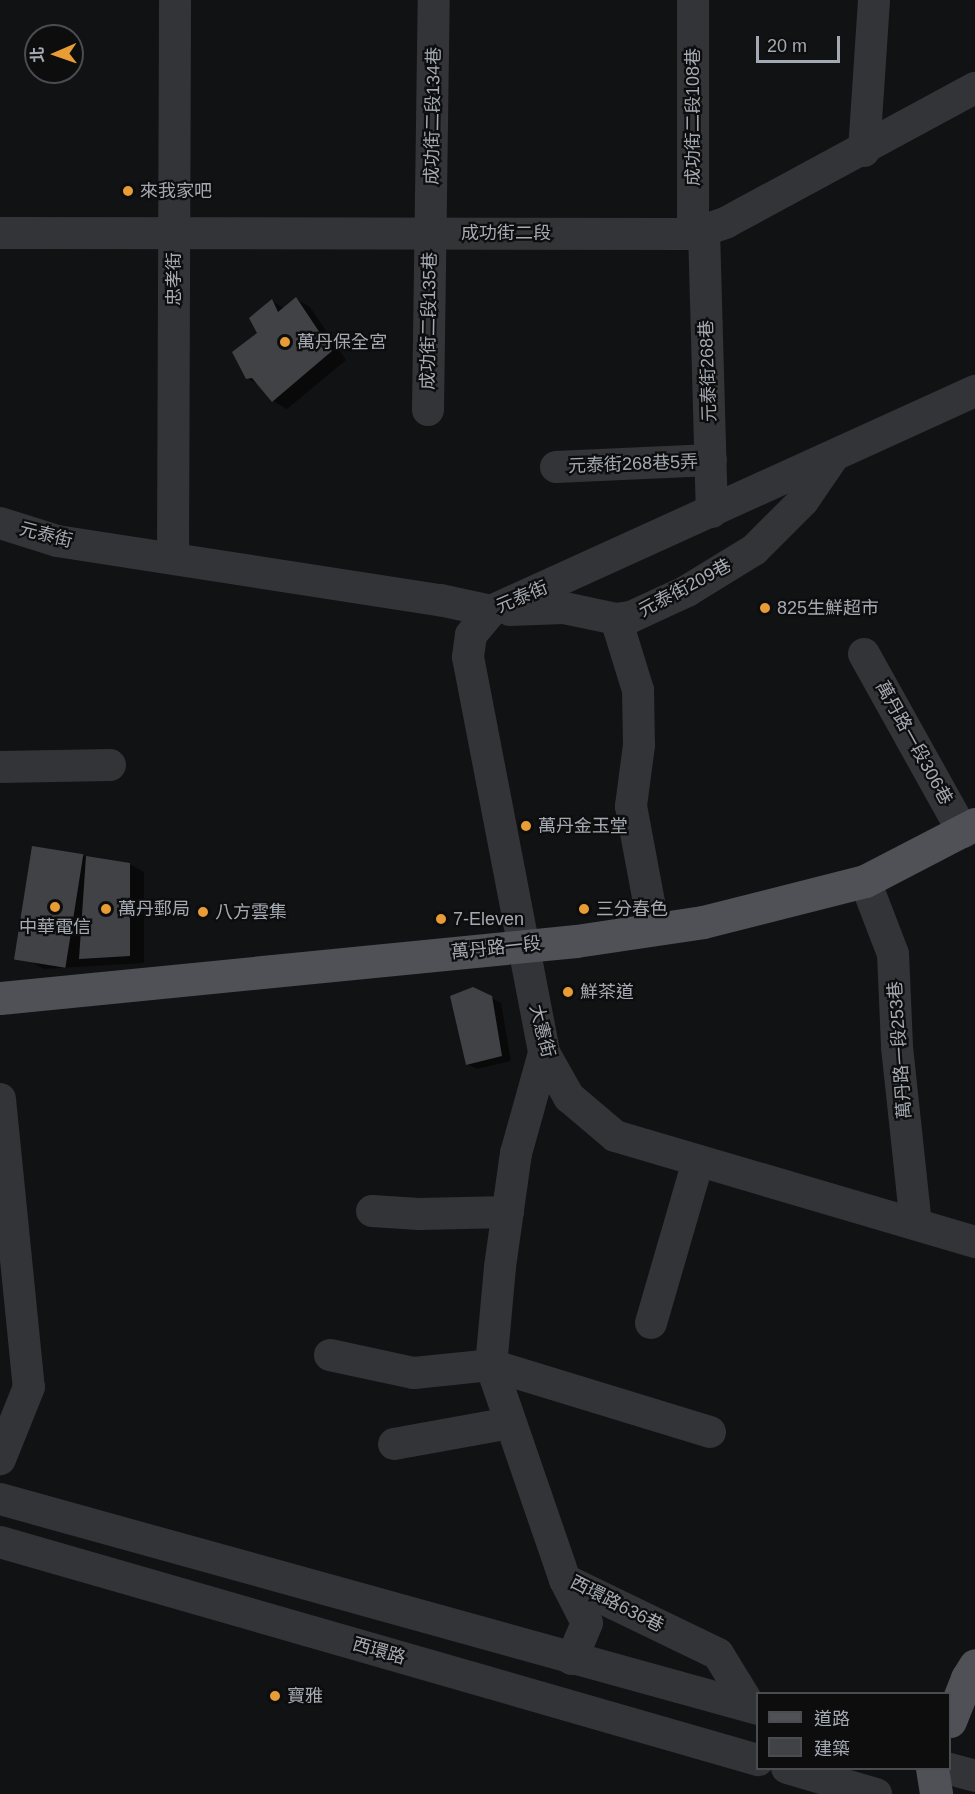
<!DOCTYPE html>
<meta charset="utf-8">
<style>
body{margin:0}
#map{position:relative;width:975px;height:1794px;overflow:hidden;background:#111213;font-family:Helvetica,"Noto Sans TC",sans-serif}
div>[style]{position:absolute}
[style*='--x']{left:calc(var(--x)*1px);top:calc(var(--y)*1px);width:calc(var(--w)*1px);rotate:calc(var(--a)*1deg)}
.shadow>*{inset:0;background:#0007}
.building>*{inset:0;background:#404246;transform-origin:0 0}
.minor>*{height:32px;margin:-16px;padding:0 16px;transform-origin:16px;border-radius:16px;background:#333438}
.major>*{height:33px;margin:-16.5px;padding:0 16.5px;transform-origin:16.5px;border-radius:16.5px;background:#4f5156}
.dots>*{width:16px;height:16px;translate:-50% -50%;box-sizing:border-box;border:3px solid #0d0d0e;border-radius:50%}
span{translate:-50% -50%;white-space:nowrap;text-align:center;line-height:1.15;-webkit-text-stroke:4.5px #0d0d0e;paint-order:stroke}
.street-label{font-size:18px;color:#a4aab3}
.poi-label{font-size:18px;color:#a4aab3}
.left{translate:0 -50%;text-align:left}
.legend{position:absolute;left:756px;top:1692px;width:195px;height:78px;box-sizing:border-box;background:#0d0d0e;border:2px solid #494c50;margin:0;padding:8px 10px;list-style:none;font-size:18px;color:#a4aab3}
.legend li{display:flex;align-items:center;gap:12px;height:30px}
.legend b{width:30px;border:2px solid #494c50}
.north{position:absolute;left:24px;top:24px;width:60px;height:60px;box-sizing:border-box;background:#0d0d0e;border:2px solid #494c50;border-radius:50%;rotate:268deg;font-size:16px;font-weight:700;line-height:24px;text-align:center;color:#a4aab3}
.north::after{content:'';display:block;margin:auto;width:21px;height:27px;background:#e79c35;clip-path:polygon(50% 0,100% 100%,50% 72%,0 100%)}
.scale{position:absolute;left:756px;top:36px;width:84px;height:27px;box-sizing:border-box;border:3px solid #a4aab3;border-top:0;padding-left:8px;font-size:18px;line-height:21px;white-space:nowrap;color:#a4aab3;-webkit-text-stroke:4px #0d0d0e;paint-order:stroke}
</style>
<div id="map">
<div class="shadow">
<i style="clip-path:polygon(296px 299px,310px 307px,346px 360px,287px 409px,273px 401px,260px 386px,247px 378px,259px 333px,272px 301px,285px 309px)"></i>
<i style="clip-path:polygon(82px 856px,129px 864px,144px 872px,144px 963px,44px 969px,30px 961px)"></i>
<i style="clip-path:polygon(473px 988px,501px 1003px,511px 1061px,477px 1069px,467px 1064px)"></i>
</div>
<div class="building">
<i style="clip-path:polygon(296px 297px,332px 351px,272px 402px,252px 378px,246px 379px,232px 352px,257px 333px,249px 318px,272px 299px,278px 312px)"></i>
<i style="left:32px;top:846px;width:52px;height:115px;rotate:9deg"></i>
<i style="clip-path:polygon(86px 856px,130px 863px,130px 956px,79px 959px)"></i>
<i style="clip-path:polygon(473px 987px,492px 996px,502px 1056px,466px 1065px,450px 996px)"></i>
</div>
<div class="minor">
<i style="--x:864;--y:151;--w:151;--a:-86.2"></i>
<i style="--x:704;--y:230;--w:282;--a:88.4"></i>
<i style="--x:0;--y:233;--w:693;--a:0.08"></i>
<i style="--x:693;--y:234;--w:36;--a:-19"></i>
<i style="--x:727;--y:222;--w:282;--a:-28.4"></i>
<i style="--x:693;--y:234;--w:234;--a:-90"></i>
<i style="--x:428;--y:410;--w:410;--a:-89.2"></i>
<i style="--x:556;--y:467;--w:155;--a:-2.6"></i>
<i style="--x:0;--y:523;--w:60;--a:17.5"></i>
<i style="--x:57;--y:541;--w:388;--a:8.8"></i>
<i style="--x:440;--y:600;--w:52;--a:12.2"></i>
<i style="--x:491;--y:611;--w:532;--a:-24.44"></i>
<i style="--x:173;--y:557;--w:557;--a:-89.79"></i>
<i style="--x:510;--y:610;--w:54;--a:-2.1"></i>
<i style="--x:564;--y:608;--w:53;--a:11.9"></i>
<i style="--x:616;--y:619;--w:15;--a:-8"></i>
<i style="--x:631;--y:617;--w:62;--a:-24.9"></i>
<i style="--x:687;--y:591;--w:79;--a:-31.5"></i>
<i style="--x:754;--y:550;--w:69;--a:-45"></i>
<i style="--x:803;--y:501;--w:53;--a:-55.7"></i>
<i style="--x:491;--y:611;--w:31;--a:130"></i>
<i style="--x:471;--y:635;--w:22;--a:98"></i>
<i style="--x:468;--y:657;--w:403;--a:79.1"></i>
<i style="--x:544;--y:1053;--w:51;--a:60.4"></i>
<i style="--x:569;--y:1097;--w:60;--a:40.3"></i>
<i style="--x:615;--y:1136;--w:375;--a:16.4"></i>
<i style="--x:616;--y:619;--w:74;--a:72.8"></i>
<i style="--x:638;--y:690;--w:55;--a:89"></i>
<i style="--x:639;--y:745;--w:62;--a:97.5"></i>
<i style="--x:631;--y:806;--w:125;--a:79.4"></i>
<i style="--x:864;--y:654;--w:204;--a:60.9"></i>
<i style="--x:0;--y:767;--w:110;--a:-1"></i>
<i style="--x:865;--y:881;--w:78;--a:69"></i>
<i style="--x:893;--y:954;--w:93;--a:87.5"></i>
<i style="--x:897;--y:1047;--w:178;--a:83.9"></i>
<i style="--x:544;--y:1053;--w:104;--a:105.6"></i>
<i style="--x:516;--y:1153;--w:115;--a:98"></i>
<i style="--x:500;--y:1267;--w:98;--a:95.2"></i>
<i style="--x:491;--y:1365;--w:227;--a:71"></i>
<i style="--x:565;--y:1580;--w:170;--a:25.8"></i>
<i style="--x:718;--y:1654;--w:61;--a:58.4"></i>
<i style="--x:0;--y:1099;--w:289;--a:84.3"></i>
<i style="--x:29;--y:1387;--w:78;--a:111.9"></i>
<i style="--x:372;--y:1211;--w:47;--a:3.7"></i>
<i style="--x:419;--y:1214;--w:89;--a:-1.3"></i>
<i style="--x:651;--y:1323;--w:169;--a:-73.8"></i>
<i style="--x:330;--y:1355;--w:86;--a:12.1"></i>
<i style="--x:414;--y:1373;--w:77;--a:-5.9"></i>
<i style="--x:491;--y:1365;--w:229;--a:17"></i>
<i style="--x:394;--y:1444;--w:118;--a:-10.3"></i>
<i style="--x:0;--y:1499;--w:787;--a:15.49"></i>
<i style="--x:0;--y:1542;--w:789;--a:16.05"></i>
<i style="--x:565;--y:1580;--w:48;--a:62.9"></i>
<i style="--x:587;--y:1623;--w:39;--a:113"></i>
<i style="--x:787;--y:1768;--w:93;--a:16.3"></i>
<i style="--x:946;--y:1768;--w:30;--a:15"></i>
</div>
<div class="major">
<i style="--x:0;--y:998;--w:579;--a:-5.65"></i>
<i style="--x:576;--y:941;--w:128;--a:-8.5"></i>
<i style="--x:703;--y:922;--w:167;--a:-14.2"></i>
<i style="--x:865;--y:881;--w:124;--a:-27.4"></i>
<i style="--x:950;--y:1721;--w:46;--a:-68.4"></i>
<i style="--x:967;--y:1678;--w:15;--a:-58"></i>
<i style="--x:932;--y:1768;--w:26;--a:81"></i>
</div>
<div class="dots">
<i style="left:128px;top:191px;background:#e79c35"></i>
<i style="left:285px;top:342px;background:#e79c35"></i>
<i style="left:765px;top:608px;background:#e79c35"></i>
<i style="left:526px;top:826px;background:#e79c35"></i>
<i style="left:55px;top:907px;background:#e79c35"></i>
<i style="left:106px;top:909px;background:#e79c35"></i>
<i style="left:584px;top:909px;background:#e79c35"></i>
<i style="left:203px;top:912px;background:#e79c35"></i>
<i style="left:441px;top:919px;background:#e79c35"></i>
<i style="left:568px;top:992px;background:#e79c35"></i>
<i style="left:275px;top:1696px;background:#e79c35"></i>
</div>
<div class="street-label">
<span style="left:433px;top:116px;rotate:-89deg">成功街二段134巷</span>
<span style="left:693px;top:117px;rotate:-90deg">成功街二段108巷</span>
<span style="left:506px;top:233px">成功街二段</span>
<span style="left:174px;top:279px;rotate:-90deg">忠孝街</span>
<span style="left:429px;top:321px;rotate:-89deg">成功街二段135巷</span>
<span style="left:708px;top:371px;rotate:-92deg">元泰街268巷</span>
<span style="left:633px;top:464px;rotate:-2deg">元泰街268巷5弄</span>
<span style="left:46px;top:535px;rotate:14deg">元泰街</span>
<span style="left:685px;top:588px;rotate:-28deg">元泰街209巷</span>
<span style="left:522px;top:597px;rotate:-23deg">元泰街</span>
<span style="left:914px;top:743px;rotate:61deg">萬丹路一段306巷</span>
<span style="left:496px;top:948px;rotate:-6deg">萬丹路一段</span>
<span style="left:542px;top:1031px;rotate:76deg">大憲街</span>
<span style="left:900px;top:1050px;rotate:-94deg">萬丹路一段253巷</span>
<span style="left:617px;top:1604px;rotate:27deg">西環路636巷</span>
<span style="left:379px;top:1651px;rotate:16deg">西環路</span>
</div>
<div class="poi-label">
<span class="left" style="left:140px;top:191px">來我家吧</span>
<span class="left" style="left:297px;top:342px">萬丹保全宮</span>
<span class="left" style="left:777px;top:608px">825生鮮超市</span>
<span class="left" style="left:538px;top:826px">萬丹金玉堂</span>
<span class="left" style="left:118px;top:909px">萬丹郵局</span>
<span class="left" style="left:596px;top:909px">三分春色</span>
<span class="left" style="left:215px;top:912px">八方雲集</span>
<span class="left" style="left:453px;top:919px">7-Eleven</span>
<span style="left:55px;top:927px">中華電信</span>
<span class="left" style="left:580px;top:992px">鮮茶道</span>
<span class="left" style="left:287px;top:1696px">寶雅</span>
</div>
<ul class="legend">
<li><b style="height:8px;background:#4f5156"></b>道路</li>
<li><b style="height:16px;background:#404246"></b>建築</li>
</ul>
<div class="north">北</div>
<div class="scale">20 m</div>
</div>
